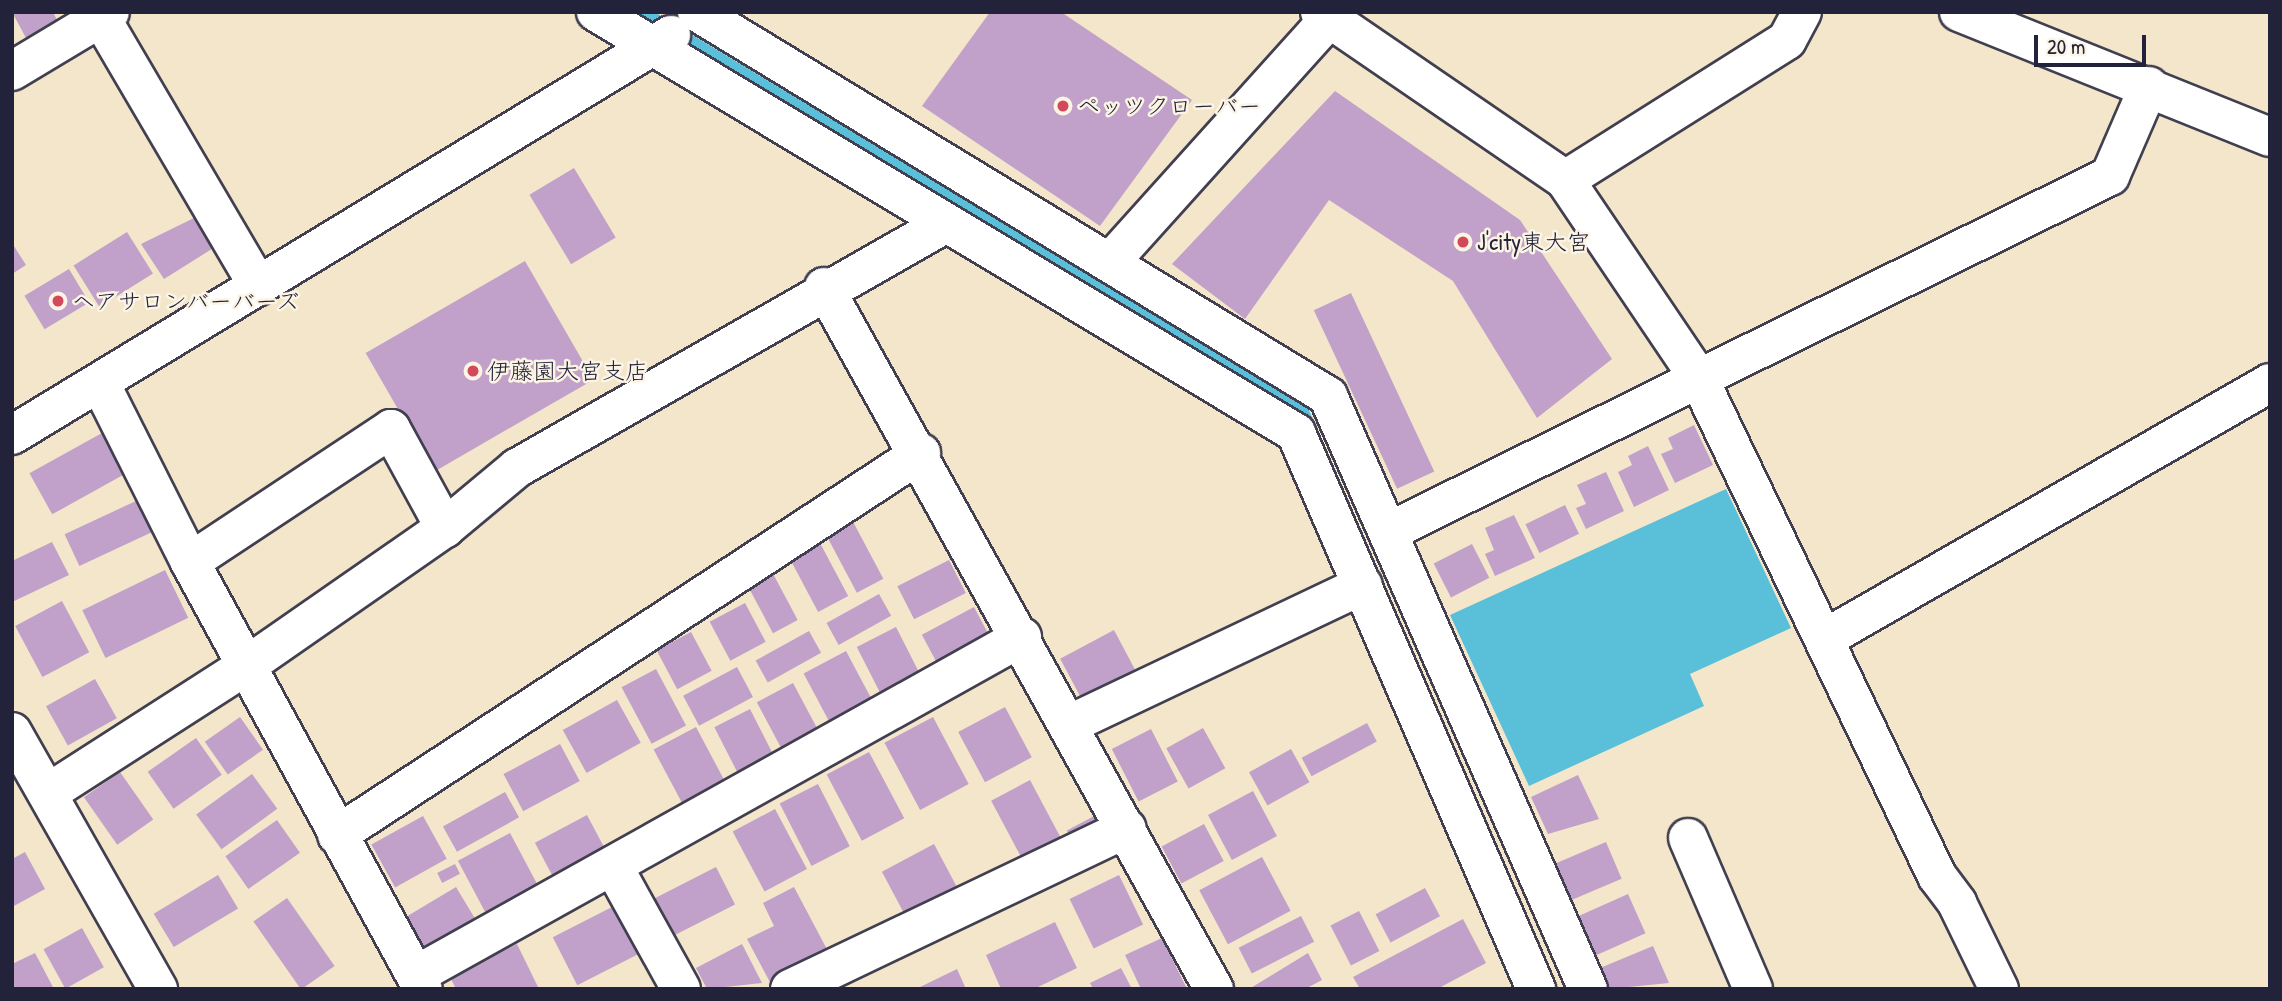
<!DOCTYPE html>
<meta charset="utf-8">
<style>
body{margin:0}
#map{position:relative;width:2282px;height:1001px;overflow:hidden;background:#f3e6ca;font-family:"Patrick Hand","Klee One",sans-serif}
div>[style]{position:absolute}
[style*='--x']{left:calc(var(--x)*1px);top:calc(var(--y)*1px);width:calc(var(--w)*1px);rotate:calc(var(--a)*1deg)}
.water>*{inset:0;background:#5abfd8}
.stream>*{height:10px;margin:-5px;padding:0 5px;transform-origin:5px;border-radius:5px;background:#5abfd8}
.building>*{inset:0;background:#c1a1c9;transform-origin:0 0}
.roads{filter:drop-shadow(2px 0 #413f50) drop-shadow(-2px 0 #413f50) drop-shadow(0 2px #413f50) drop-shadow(0 -2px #413f50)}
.minor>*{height:38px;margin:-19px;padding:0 19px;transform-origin:19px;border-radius:19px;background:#fff}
.dots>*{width:19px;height:19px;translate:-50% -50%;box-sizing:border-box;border:4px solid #fcf5e5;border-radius:50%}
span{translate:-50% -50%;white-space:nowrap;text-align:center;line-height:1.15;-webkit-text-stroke:5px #fcf5e5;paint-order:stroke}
.poi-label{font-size:23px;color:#22223b}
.left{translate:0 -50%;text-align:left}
.frame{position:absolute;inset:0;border:14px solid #22223b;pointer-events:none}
.scale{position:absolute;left:2034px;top:35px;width:112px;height:32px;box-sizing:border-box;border:4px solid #22223b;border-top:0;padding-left:9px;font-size:21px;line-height:24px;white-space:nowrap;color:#22223b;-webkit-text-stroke:5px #fcf5e5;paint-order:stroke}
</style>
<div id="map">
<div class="water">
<i style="clip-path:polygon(1726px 489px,1791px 628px,1690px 674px,1704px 706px,1529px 786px,1450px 615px)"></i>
</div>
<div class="stream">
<i style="--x:645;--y:12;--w:770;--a:31.19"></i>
<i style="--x:1304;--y:411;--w:18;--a:68"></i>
</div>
<div class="building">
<i style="clip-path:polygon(12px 12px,53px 12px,57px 20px,26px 38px)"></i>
<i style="clip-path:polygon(990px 12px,1061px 12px,1192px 100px,1100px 226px,922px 106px)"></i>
<i style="clip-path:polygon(1335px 91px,1520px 220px,1612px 359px,1537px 418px,1453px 281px,1329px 200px,1245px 319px,1172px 264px)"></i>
<i style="left:574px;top:168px;width:81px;height:52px;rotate:59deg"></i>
<i style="clip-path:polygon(196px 217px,215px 247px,164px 279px,141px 244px)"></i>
<i style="left:127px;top:232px;width:49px;height:63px;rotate:58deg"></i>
<i style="clip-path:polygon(12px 243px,26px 265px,12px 274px)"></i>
<i style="left:525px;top:261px;width:137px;height:184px;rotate:60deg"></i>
<i style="left:69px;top:269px;width:39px;height:52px;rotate:59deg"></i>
<i style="left:1351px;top:293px;width:197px;height:41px;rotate:65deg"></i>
<i style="clip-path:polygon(1694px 425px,1713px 465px,1675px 483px,1661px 454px,1673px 449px,1668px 438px)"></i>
<i style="left:102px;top:433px;width:47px;height:83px;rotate:61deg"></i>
<i style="clip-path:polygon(1648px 446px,1669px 490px,1634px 507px,1618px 472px,1632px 465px,1628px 456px)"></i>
<i style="clip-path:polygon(1606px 472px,1624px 511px,1586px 529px,1576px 508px,1586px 504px,1577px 485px)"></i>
<i style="left:138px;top:500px;width:35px;height:81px;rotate:65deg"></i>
<i style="left:1565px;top:505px;width:32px;height:44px;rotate:64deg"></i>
<i style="clip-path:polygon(1514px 515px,1535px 558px,1495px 576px,1485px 554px,1494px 550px,1485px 528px)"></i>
<i style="left:850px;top:516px;width:71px;height:30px;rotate:62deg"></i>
<i style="clip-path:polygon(52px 542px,69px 575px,12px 602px,12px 561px)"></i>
<i style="left:820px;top:543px;width:60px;height:34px;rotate:62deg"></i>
<i style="left:1472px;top:544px;width:38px;height:43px;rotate:63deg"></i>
<i style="left:949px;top:560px;width:37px;height:58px;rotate:63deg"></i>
<i style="left:770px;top:568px;width:59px;height:28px;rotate:62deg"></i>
<i style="left:165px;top:570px;width:53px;height:92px;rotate:64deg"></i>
<i style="left:879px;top:594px;width:25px;height:60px;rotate:61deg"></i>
<i style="left:62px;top:601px;width:58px;height:53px;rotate:62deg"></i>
<i style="left:745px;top:603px;width:44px;height:40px;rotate:62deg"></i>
<i style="left:974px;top:607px;width:40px;height:59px;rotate:62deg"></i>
<i style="left:896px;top:627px;width:51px;height:44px;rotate:63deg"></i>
<i style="left:1114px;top:630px;width:54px;height:61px;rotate:62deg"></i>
<i style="left:809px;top:631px;width:25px;height:61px;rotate:61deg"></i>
<i style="left:691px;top:632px;width:44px;height:39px;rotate:62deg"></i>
<i style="left:846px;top:651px;width:55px;height:48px;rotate:62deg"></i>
<i style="left:737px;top:667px;width:34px;height:61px;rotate:62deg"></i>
<i style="left:656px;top:669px;width:64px;height:39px;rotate:62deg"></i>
<i style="left:95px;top:679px;width:45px;height:56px;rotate:61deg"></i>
<i style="left:793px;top:683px;width:53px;height:41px;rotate:62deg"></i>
<i style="left:617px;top:700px;width:49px;height:62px;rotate:61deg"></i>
<i style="left:1005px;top:707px;width:57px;height:53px;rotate:62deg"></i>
<i style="left:750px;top:709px;width:51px;height:40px;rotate:63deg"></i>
<i style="left:240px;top:717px;width:40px;height:43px;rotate:55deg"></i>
<i style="left:933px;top:717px;width:76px;height:55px;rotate:62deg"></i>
<i style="left:1367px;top:723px;width:21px;height:74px;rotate:62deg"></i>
<i style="left:696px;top:727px;width:60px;height:48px;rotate:62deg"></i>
<i style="left:1203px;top:728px;width:46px;height:42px;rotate:61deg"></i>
<i style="left:1151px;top:729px;width:59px;height:44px;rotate:63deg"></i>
<i style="left:196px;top:738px;width:45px;height:59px;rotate:55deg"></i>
<i style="left:560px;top:744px;width:42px;height:64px;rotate:62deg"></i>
<i style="left:1291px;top:749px;width:38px;height:48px;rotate:61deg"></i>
<i style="left:869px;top:752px;width:75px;height:48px;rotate:62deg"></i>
<i style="left:120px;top:772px;width:58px;height:44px;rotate:55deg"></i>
<i style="left:252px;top:774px;width:43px;height:69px;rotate:54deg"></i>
<i style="clip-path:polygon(1578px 775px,1599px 819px,1548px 834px,1531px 797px)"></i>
<i style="left:1030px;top:780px;width:72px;height:44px;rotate:62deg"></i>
<i style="left:818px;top:784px;width:70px;height:43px;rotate:63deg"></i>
<i style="left:1253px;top:791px;width:51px;height:51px;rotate:62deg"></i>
<i style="left:505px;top:792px;width:29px;height:71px;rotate:61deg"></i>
<i style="left:775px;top:809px;width:68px;height:48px;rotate:62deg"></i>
<i style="left:587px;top:815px;width:41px;height:59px;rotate:62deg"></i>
<i style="left:1096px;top:815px;width:19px;height:33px;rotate:62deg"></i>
<i style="left:423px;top:816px;width:49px;height:59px;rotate:61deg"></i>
<i style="left:277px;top:820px;width:40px;height:63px;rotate:55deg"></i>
<i style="left:1204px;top:824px;width:42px;height:48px;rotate:62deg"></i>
<i style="left:510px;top:833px;width:64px;height:59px;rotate:62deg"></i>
<i style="left:1606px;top:842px;width:40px;height:55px;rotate:67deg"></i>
<i style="left:934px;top:844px;width:59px;height:59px;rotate:62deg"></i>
<i style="clip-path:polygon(25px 852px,45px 889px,12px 907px,12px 859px)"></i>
<i style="left:1262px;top:857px;width:61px;height:71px;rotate:62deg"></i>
<i style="left:455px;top:864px;width:11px;height:20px;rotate:63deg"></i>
<i style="left:716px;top:867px;width:42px;height:72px;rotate:63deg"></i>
<i style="left:218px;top:875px;width:39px;height:75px;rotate:59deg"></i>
<i style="left:1119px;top:875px;width:55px;height:55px;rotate:64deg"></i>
<i style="left:456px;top:887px;width:42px;height:58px;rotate:59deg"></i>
<i style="clip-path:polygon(794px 887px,830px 955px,772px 986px,747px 939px,774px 926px,763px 903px)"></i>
<i style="left:1425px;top:888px;width:32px;height:56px;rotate:62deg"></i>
<i style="left:1628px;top:894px;width:43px;height:54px;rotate:66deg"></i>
<i style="left:287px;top:898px;width:83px;height:41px;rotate:55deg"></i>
<i style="left:616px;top:905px;width:54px;height:71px;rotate:63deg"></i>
<i style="left:1359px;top:911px;width:45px;height:32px;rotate:63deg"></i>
<i style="left:1301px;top:916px;width:29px;height:70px;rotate:63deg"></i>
<i style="clip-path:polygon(1463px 919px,1486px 963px,1437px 989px,1360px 989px,1353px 977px)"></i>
<i style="clip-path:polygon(1055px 922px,1077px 968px,1034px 989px,1001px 989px,986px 955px)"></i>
<i style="left:82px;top:928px;width:45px;height:44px;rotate:61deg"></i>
<i style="clip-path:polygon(1162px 938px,1187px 989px,1141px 989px,1125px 955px)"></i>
<i style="clip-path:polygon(517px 944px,539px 989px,456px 989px,450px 977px)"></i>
<i style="clip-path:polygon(742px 944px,762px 983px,707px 989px,696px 968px)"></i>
<i style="clip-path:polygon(1653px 946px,1669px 983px,1609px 989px,1600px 968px)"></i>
<i style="clip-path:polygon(35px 953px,54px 989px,12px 989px,12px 964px)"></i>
<i style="clip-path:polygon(1308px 953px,1322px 980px,1305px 989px,1249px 989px)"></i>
<i style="clip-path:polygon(1121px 968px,1132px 989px,1093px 989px,1090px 983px)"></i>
<i style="clip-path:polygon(957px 969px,966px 989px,916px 989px)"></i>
</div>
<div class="roads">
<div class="minor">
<i style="--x:596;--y:12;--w:817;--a:31.02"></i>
<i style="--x:1296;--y:433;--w:606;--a:66.65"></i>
<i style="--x:697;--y:12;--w:739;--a:31.32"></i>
<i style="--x:1328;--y:396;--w:647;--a:66.33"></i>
<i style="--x:1320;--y:12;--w:297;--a:34.4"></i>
<i style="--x:1565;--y:180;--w:240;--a:56"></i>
<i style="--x:1699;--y:379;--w:551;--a:64.41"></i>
<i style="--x:1937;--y:876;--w:34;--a:53"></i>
<i style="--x:1957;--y:903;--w:96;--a:64"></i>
<i style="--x:1959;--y:12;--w:335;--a:21.9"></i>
<i style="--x:101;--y:18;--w:311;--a:59.6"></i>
<i style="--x:12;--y:71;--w:114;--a:-31"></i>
<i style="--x:1565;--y:180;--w:262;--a:-32.2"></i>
<i style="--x:1787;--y:40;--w:32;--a:-62"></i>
<i style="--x:1112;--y:260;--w:334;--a:-48"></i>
<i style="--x:824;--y:287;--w:803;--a:60.95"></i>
<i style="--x:100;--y:383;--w:200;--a:63.3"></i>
<i style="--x:190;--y:562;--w:486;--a:61.4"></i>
<i style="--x:12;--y:435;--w:771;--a:-31.26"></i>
<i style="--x:1388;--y:532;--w:805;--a:-26.25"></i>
<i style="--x:2110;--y:176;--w:98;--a:-66.6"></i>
<i style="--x:190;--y:562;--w:241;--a:-33.5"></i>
<i style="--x:391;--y:429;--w:113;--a:61.4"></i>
<i style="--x:1824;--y:639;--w:514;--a:-29.86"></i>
<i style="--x:1070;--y:724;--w:324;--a:-25.4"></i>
<i style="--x:12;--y:732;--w:296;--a:60.4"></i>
<i style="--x:48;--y:793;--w:239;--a:-32.7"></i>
<i style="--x:249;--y:664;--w:239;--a:-34.8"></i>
<i style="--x:445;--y:528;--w:94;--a:-39.8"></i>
<i style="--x:517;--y:468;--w:492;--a:-29.7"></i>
<i style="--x:337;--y:835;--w:698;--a:-33.19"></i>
<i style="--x:1688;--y:838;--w:164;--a:66.7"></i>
<i style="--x:614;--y:868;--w:138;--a:61"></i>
<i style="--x:416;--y:975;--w:694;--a:-29.15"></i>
<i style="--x:790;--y:989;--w:373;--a:-25.5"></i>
</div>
</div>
<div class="dots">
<i style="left:1063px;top:106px;background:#d1495b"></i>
<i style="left:1463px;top:242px;background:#d1495b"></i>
<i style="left:58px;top:301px;background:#d1495b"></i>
<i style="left:473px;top:371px;background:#d1495b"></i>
</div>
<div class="poi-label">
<span class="left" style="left:1077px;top:106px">ペッツクローバー</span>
<span class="left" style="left:1477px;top:242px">J'city東大宮</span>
<span class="left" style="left:72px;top:301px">ヘアサロンバーバーズ</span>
<span class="left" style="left:487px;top:371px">伊藤園大宮支店</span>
</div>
<div class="frame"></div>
<div class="scale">20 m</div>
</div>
